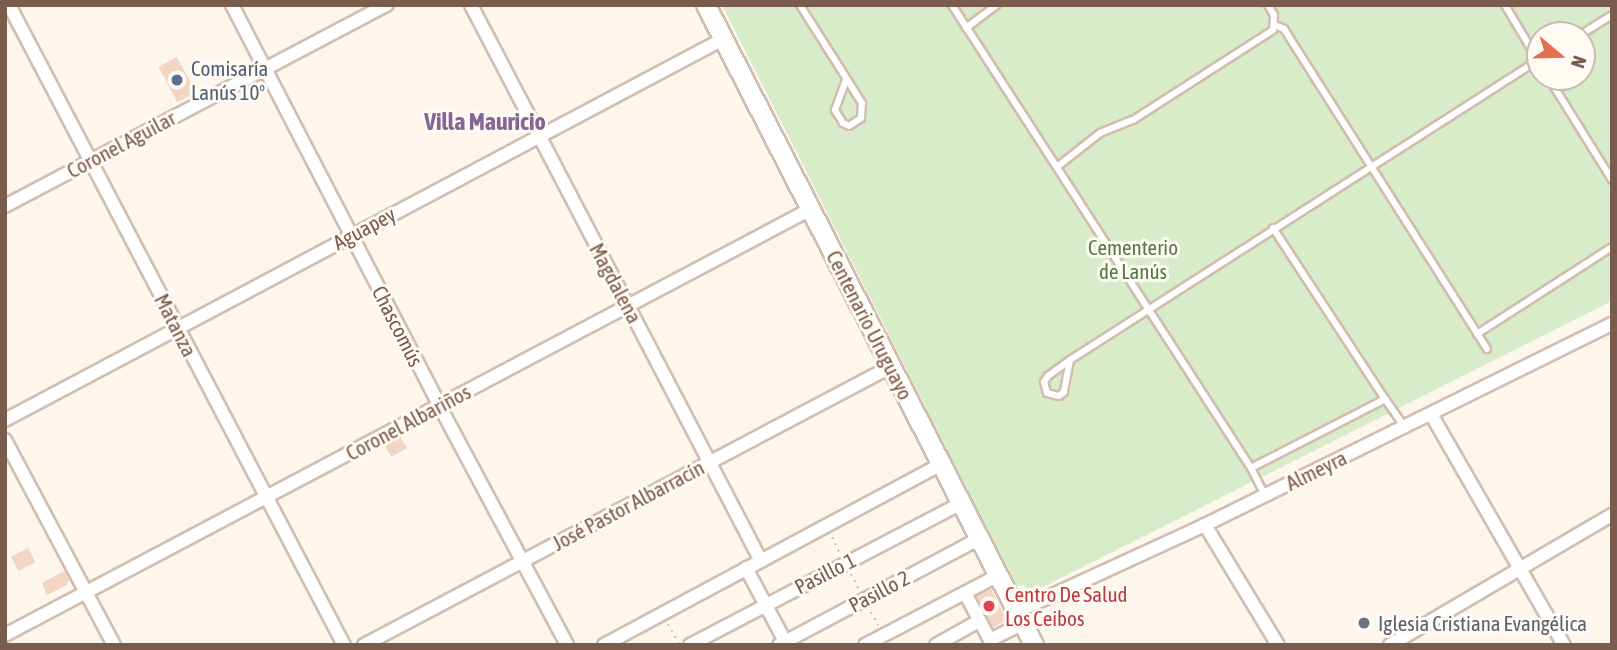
<!DOCTYPE html>
<meta charset="utf-8">
<style>
body{margin:0}
#map{position:relative;width:1617px;height:650px;overflow:hidden;background:#fdf6ec;font-family:"Asap Condensed",sans-serif}
div>[style]{position:absolute}
[style*='--x']{left:calc(var(--x)*1px);top:calc(var(--y)*1px);width:calc(var(--w)*1px);rotate:calc(var(--a)*1deg)}
.green>*{inset:0;background:#d8ecc9}
.building>*{inset:0;background:#f3d5c3;transform-origin:0 0}
.path>*{height:2px;margin-top:-1px;transform-origin:0;background:repeating-linear-gradient(90deg,#d9b8a5 0 2px,transparent 0 7px)}
.roads{filter:drop-shadow(2px 0 #d1beb0) drop-shadow(-2px 0 #d1beb0) drop-shadow(0 2px #d1beb0) drop-shadow(0 -2px #d1beb0)}
.lane>*{height:6px;margin:-3px;padding:0 3px;transform-origin:3px;border-radius:3px;background:#fff}
.street>*{height:12px;margin:-6px;padding:0 6px;transform-origin:6px;border-radius:6px;background:#fff}
.secondary>*{height:18px;margin:-9px;padding:0 9px;transform-origin:9px;border-radius:9px;background:#fff}
.dots>*{width:19px;height:19px;translate:-50% -50%;box-sizing:border-box;border:4px solid #fffaf3;border-radius:50%}
span{translate:-50% -50%;white-space:nowrap;text-align:center;line-height:1.15;-webkit-text-stroke:6px #fffaf3;paint-order:stroke}
.service-label{font-size:21px;color:#4e5e75}
.left{translate:0 -50%;text-align:left}
.street-label{font-size:21px;color:#7a5c4d}
.park-label{font-size:21px;color:#537a41}
.health-label{font-size:21px;color:#be3a42}
.worship-label{font-size:21px;color:#5b616d}
.quarter-label{font-size:24px;color:#846695;font-weight:700}
.frame{position:absolute;inset:0;border:7px solid #7a5c4d;pointer-events:none}
.north{position:absolute;left:1526px;top:21px;width:70px;height:70px;box-sizing:border-box;background:#fffaf3;border:2px solid #cabbb1;border-radius:50%;rotate:109deg;font-size:19px;font-weight:700;line-height:28px;text-align:center;color:#7a5c4d}
.north::after{content:'';display:block;margin:auto;width:24px;height:32px;background:#e76f51;clip-path:polygon(50% 0,100% 100%,50% 72%,0 100%)}
</style>
<div id="map">
<div class="green">
<i style="clip-path:polygon(evenodd,722px 5px,1612px 5px,1612px 301px,1029px 594px,1024px 585px,1016px 586px,722px 5px,1540px 35px,1582px 35px,1582px 77px,1540px 77px,1540px 35px)"></i>
</div>
<div class="building">
<i style="left:177px;top:57px;width:40px;height:21px;rotate:62deg"></i>
<i style="left:400px;top:436px;width:14px;height:18px;rotate:60deg"></i>
<i style="left:28px;top:548px;width:16px;height:19px;rotate:63deg"></i>
<i style="clip-path:polygon(64px 571px,69px 579px,67px 585px,47px 595px,42px 583px)"></i>
<i style="left:991px;top:589px;width:35px;height:16px;rotate:63deg"></i>
</div>
<div class="path">
<i style="--x:832;--y:537;--w:19;--a:65"></i>
<i style="--x:851;--y:574;--w:16;--a:63"></i>
<i style="--x:871;--y:612;--w:15;--a:62"></i>
<i style="--x:668;--y:624;--w:23;--a:61"></i>
</div>
<div class="roads">
<div class="lane">
<i style="--x:800;--y:5;--w:116;--a:57.7"></i>
<i style="--x:862;--y:103;--w:15;--a:94"></i>
<i style="--x:861;--y:118;--w:14;--a:146"></i>
<i style="--x:849;--y:126;--w:7;--a:-153"></i>
<i style="--x:843;--y:123;--w:15;--a:-122"></i>
<i style="--x:835;--y:110;--w:32;--a:-70"></i>
<i style="--x:952;--y:5;--w:551;--a:57.15"></i>
<i style="--x:1251;--y:468;--w:30;--a:63"></i>
<i style="--x:1505;--y:5;--w:69;--a:59.3"></i>
<i style="--x:1275;--y:25;--w:10;--a:24"></i>
<i style="--x:1284;--y:29;--w:379;--a:57.6"></i>
<i style="--x:966;--y:28;--w:39;--a:-37"></i>
<i style="--x:1580;--y:35;--w:38;--a:-32"></i>
<i style="--x:1548;--y:77;--w:121;--a:58.1"></i>
<i style="--x:1057;--y:167;--w:55;--a:-38.3"></i>
<i style="--x:1100;--y:133;--w:35;--a:-22"></i>
<i style="--x:1133;--y:120;--w:166;--a:-32.7"></i>
<i style="--x:1273;--y:30;--w:15;--a:-86"></i>
<i style="--x:1274;--y:15;--w:12;--a:-121"></i>
<i style="--x:1273;--y:228;--w:204;--a:56.8"></i>
<i style="--x:1477;--y:334;--w:161;--a:-32.8"></i>
<i style="--x:1070;--y:360;--w:33;--a:101"></i>
<i style="--x:1064;--y:392;--w:6;--a:141"></i>
<i style="--x:1059;--y:396;--w:12;--a:-166"></i>
<i style="--x:1047;--y:393;--w:11;--a:-105"></i>
<i style="--x:1044;--y:382;--w:7;--a:-56"></i>
<i style="--x:1048;--y:376;--w:27;--a:-36"></i>
<i style="--x:1070;--y:360;--w:558;--a:-32.64"></i>
<i style="--x:1251;--y:468;--w:151;--a:-27.2"></i>
<i style="--x:1385;--y:399;--w:33;--a:55"></i>
</div>
<div class="street">
<i style="--x:9;--y:5;--w:722;--a:62.37"></i>
<i style="--x:232;--y:5;--w:450;--a:62.6"></i>
<i style="--x:439;--y:405;--w:272;--a:61.9"></i>
<i style="--x:471;--y:5;--w:627;--a:62.45"></i>
<i style="--x:5;--y:206;--w:432;--a:-27.8"></i>
<i style="--x:1431;--y:414;--w:267;--a:60.1"></i>
<i style="--x:5;--y:420;--w:813;--a:-27.95"></i>
<i style="--x:5;--y:440;--w:232;--a:62"></i>
<i style="--x:1205;--y:525;--w:140;--a:58.7"></i>
<i style="--x:746;--y:568;--w:87;--a:62"></i>
<i style="--x:965;--y:593;--w:53;--a:62"></i>
<i style="--x:990;--y:640;--w:37;--a:-27"></i>
<i style="--x:1018;--y:611;--w:206;--a:-24.7"></i>
<i style="--x:1205;--y:525;--w:454;--a:-26.3"></i>
<i style="--x:5;--y:635;--w:912;--a:-27.86"></i>
<i style="--x:364;--y:645;--w:597;--a:-27.85"></i>
<i style="--x:604;--y:645;--w:383;--a:-28.2"></i>
<i style="--x:690;--y:645;--w:307;--a:-27.6"></i>
<i style="--x:779;--y:645;--w:228;--a:-28"></i>
<i style="--x:865;--y:645;--w:151;--a:-27.6"></i>
<i style="--x:936;--y:645;--w:49;--a:-29.2"></i>
<i style="--x:1390;--y:645;--w:257;--a:-30.4"></i>
</div>
<div class="secondary">
<i style="--x:706;--y:5;--w:719;--a:62.86"></i>
</div>
</div>
<div class="dots">
<i style="left:177px;top:80px;background:#5c6f8a"></i>
<i style="left:989px;top:606px;background:#e0444e"></i>
<i style="left:1364px;top:623px;background:#6b7280"></i>
</div>
<div class="service-label">
<span class="left" style="left:191px;top:80px">Comisaría<br>Lanús 10°</span>
</div>
<div class="street-label">
<span style="left:121px;top:144px;rotate:-28deg">Coronel Aguilar</span>
<span style="left:364px;top:228px;rotate:-28deg">Aguapey</span>
<span style="left:616px;top:283px;rotate:62deg">Magdalena</span>
<span style="left:176px;top:325px;rotate:63deg">Matanza</span>
<span style="left:870px;top:325px;rotate:63deg">Centenario Uruguayo</span>
<span style="left:398px;top:326px;rotate:63deg">Chascomús</span>
<span style="left:408px;top:422px;rotate:-28deg">Coronel Albariños</span>
<span style="left:1316px;top:470px;rotate:-26deg">Almeyra</span>
<span style="left:628px;top:505px;rotate:-28deg">José Pastor Albarracín</span>
<span style="left:825px;top:573px;rotate:-27deg">Pasillo 1</span>
<span style="left:879px;top:591px;rotate:-28deg">Pasillo 2</span>
</div>
<div class="park-label">
<span style="left:1133px;top:259px">Cementerio<br>de Lanús</span>
</div>
<div class="health-label">
<span class="left" style="left:1005px;top:606px">Centro De Salud<br>Los Ceibos</span>
</div>
<div class="worship-label">
<span class="left" style="left:1378px;top:623px">Iglesia Cristiana Evangélica</span>
</div>
<div class="quarter-label">
<span style="left:485px;top:122px">Villa Mauricio</span>
</div>
<div class="frame"></div>
<div class="north">N</div>
</div>
